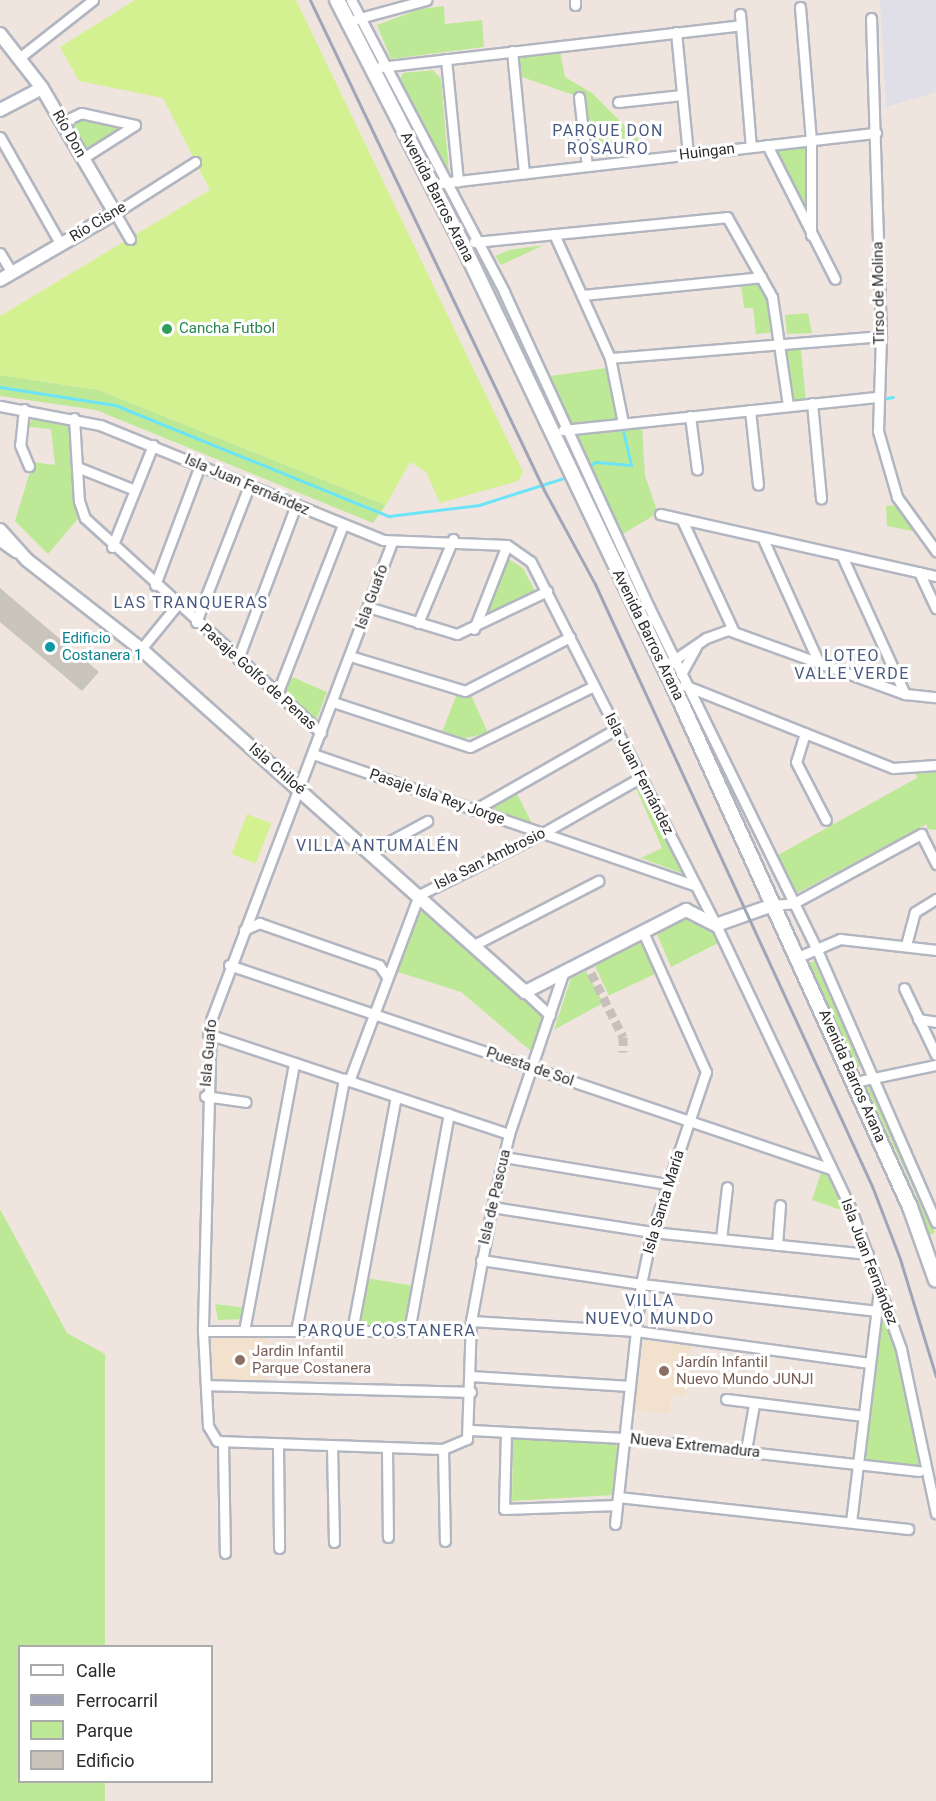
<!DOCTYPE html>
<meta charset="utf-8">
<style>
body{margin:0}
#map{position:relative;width:936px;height:1801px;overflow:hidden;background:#efe5de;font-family:Roboto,sans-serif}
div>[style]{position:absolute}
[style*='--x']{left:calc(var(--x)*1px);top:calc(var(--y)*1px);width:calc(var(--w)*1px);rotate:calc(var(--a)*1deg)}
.industrial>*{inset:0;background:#e0dfe7}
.education>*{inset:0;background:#f1e1cd}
.green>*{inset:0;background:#bde997;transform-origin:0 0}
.pitch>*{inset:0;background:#d4f192;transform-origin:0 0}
.stream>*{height:3px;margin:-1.5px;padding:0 1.5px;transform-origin:1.5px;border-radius:1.5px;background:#6be4f7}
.building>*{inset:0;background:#c9c4bc}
.minor-tunnel>*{height:9px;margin-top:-4.5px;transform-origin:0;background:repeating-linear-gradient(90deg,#c8c0ba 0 9px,transparent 0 13.5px)}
.roads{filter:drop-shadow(2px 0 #b2b6c1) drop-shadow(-2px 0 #b2b6c1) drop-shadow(0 2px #b2b6c1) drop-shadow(0 -2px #b2b6c1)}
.minor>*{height:9px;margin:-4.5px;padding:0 4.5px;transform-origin:4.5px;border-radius:4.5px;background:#fff}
.tertiary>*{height:12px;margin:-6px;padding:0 6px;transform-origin:6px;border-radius:6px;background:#fff}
.secondary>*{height:14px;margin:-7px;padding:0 7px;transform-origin:7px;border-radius:7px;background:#fff}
.rail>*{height:3px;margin:-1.5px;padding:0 1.5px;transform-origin:1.5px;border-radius:1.5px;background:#a0a6b8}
.dots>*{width:16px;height:16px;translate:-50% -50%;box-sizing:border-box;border:3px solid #fff;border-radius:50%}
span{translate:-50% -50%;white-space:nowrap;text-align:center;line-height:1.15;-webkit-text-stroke:6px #fff;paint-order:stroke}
.street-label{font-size:15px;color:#2c2c2c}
.leisure-label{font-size:15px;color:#27864d}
.left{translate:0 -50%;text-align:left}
.culture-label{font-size:15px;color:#0d838f}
.education-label{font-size:15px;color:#785e54}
.neighbourhood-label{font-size:16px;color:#495a81;letter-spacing:1.5px}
.legend{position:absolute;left:18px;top:1645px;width:195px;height:138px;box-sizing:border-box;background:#fff;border:2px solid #ababab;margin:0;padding:8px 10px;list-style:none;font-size:18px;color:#2c2c2c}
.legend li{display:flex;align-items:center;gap:12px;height:30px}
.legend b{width:30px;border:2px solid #ababab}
</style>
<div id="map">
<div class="industrial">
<i style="clip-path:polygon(880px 0,936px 0,936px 92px,886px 107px)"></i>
</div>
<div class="education">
<i style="clip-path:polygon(211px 1337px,269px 1338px,266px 1384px,215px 1381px)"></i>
<i style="clip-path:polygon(644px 1340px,691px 1346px,684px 1397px,672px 1395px,669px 1414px,634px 1410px)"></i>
</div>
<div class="green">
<i style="clip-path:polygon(444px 6px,445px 24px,482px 20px,484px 47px,391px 59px,377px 25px,420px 9px)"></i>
<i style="clip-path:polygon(560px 51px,565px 77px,592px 93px,650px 151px,592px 156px,585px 99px,519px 76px,517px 56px)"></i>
<i style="clip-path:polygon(433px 70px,441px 79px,449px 173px,399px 81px,403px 73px)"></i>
<i style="clip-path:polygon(82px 117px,124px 127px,85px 152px,68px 124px)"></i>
<i style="clip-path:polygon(806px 147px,808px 211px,805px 213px,774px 151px)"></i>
<i style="clip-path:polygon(544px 245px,501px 265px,495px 256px,509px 250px)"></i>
<i style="clip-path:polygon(760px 284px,775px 314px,776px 332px,756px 334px,753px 308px,744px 308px,741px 286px)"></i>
<i style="clip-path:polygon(808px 313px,812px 333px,787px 334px,785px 315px)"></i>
<i style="clip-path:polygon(785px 350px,801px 350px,806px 402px,792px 403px)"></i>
<i style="clip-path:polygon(606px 368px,617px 420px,572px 425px,551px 376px)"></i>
<i style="clip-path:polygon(0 375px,99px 390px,386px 505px,373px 523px,96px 410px,0 396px)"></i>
<i style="clip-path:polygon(33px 414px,73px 421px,83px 513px,48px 554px,15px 521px,33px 462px,55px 465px,51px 429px,29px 427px)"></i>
<i style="clip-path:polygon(642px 426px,645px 476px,658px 513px,621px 535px,575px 435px)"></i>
<i style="clip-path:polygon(898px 505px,917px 532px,887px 526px,886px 506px)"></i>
<i style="clip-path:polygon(505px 557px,523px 568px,536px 593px,486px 621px,482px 617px)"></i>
<i style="clip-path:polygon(290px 676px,327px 692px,315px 723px,283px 694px)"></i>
<i style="clip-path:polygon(471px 695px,488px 733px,462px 739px,442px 732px,456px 696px)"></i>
<i style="clip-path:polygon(936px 767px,936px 830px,927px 829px,927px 824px,797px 893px,778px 855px,917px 778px,915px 770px)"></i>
<i style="clip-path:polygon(638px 783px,643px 795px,684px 874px,641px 858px,662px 848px,635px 786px)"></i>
<i style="clip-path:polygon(516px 792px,533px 825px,488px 810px)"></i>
<i style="clip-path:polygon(419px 904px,544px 1018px,532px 1052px,461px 992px,395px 971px)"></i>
<i style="clip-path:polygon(687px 918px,714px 926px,720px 942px,671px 967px,657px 934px)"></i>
<i style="left:643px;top:941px;width:35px;height:54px;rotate:65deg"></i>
<i style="clip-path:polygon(814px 961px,861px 1065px,856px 1069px,807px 964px)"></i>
<i style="clip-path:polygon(586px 971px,603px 1003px,554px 1030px,571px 978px)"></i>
<i style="clip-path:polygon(872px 1082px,935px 1232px,928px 1237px,915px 1192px,865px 1085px)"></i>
<i style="clip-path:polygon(821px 1172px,828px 1174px,844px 1211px,812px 1200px)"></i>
<i style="clip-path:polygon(0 1209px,67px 1333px,105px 1354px,105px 1646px,20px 1646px,20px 1782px,105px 1782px,105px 1801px,0 1801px)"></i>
<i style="clip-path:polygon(366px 1278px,415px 1286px,406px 1325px,358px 1325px)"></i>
<i style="clip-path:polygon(215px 1304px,247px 1308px,244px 1319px,218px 1320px)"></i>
<i style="clip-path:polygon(881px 1306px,904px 1368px,923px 1466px,862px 1459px)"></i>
<i style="clip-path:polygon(513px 1439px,615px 1442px,618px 1450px,613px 1495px,512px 1501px)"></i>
</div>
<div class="pitch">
<i style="clip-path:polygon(135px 0,296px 0,523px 472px,518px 481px,440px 503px,426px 472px,410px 462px,386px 505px,99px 390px,0 375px,0 316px,210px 190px,163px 98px,79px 81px,60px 47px)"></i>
<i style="left:247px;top:814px;width:26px;height:43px;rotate:21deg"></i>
</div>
<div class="stream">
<i style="--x:0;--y:387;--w:116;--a:8.9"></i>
<i style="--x:115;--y:405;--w:296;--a:22.1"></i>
<i style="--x:389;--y:516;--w:91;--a:-7"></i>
<i style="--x:479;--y:505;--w:96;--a:-17.7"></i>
<i style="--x:882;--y:399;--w:11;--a:-10"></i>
<i style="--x:575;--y:473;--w:24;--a:-28"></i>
<i style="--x:596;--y:462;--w:35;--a:5"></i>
<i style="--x:631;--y:465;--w:40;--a:-103"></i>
</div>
<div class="building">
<i style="clip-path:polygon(0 588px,99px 672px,82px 691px,0 622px)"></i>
</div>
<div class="minor-tunnel">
<i style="--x:585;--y:961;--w:85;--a:63.4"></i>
<i style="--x:623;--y:1037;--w:15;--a:90"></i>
</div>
<div class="roads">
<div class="minor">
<i style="--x:351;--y:0;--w:330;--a:62.3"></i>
<i style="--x:504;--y:292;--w:347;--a:65.3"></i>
<i style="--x:649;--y:607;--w:382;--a:63.9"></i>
<i style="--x:817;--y:950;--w:297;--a:66.4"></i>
<i style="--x:575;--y:0;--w:5;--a:90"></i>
<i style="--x:800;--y:7;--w:133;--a:85.3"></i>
<i style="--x:811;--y:140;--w:95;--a:90"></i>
<i style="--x:740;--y:14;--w:133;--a:85.3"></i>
<i style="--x:871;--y:18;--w:318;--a:88.2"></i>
<i style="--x:881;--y:336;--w:95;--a:91.8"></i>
<i style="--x:878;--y:431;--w:69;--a:73.9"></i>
<i style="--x:897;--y:497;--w:67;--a:54.2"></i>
<i style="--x:356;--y:19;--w:73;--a:-15.2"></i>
<i style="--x:676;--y:32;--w:123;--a:84.4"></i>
<i style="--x:512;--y:51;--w:123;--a:84.4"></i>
<i style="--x:19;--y:58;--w:94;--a:-38.1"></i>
<i style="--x:446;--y:59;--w:123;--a:84.4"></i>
<i style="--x:380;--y:67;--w:363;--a:-6.6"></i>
<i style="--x:579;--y:97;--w:69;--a:83.4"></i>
<i style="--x:618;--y:102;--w:64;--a:-6.2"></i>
<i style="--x:62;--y:122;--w:21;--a:-25"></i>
<i style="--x:81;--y:113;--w:55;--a:12.5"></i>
<i style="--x:135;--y:125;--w:62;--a:147.6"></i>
<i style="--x:0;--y:137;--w:124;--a:60.5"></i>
<i style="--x:767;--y:145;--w:150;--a:63.1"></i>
<i style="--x:441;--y:183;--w:438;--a:-6.6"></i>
<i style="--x:554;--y:234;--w:136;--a:65.7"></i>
<i style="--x:610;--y:358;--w:66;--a:78.7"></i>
<i style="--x:130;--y:239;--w:30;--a:-120"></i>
<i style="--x:115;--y:213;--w:95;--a:-32.5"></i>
<i style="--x:474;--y:242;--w:254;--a:-5.6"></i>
<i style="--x:727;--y:217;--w:92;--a:60.6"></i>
<i style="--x:772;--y:297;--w:110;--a:81.6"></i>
<i style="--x:0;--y:253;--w:23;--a:59"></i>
<i style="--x:582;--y:295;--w:180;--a:-5.7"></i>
<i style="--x:610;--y:358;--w:272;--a:-4.6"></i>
<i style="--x:812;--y:403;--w:96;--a:84.6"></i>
<i style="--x:0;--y:406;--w:102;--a:10.8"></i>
<i style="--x:100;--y:425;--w:305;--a:22.1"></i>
<i style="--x:383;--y:540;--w:124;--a:2.3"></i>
<i style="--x:507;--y:545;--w:29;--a:35"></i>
<i style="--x:531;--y:562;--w:407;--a:63"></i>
<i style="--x:716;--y:925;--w:318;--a:64.6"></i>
<i style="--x:852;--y:1212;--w:145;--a:70.3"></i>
<i style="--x:901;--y:1349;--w:168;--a:78"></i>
<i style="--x:24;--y:409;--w:36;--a:96"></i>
<i style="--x:20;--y:445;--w:23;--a:67"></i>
<i style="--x:750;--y:410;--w:75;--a:83.9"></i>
<i style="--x:690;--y:416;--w:54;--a:82.6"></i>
<i style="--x:74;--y:418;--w:83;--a:86.6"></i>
<i style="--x:79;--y:501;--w:18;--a:71"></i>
<i style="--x:85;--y:518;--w:319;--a:42.3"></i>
<i style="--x:563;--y:430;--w:315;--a:-6"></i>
<i style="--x:77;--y:467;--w:62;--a:21.6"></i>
<i style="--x:660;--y:514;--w:283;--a:12.7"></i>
<i style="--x:682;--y:520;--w:123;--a:65.1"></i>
<i style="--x:763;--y:539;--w:138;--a:65.7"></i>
<i style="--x:0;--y:541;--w:19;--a:36"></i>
<i style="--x:392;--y:542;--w:511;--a:110.74"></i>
<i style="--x:211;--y:1020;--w:311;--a:91.5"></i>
<i style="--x:203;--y:1331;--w:95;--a:87"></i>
<i style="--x:208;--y:1426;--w:17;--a:59"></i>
<i style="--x:217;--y:1441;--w:226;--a:2"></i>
<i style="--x:443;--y:1449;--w:26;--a:-23"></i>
<i style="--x:467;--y:1439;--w:118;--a:-88.1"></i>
<i style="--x:471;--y:1321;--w:116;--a:-79.6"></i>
<i style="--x:492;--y:1207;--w:75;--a:-76.9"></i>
<i style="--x:509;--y:1134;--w:172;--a:-71.4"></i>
<i style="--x:112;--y:547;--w:110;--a:-68.1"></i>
<i style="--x:842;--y:556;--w:152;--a:65.5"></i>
<i style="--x:919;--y:572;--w:40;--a:65"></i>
<i style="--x:155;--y:585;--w:128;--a:-69.4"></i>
<i style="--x:368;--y:607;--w:93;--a:16.9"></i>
<i style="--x:457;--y:634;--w:100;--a:-25.5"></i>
<i style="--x:196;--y:622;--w:146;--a:-68.7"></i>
<i style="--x:418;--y:623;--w:91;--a:-67.4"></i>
<i style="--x:474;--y:629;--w:90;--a:-68.6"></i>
<i style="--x:141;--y:649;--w:57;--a:-50.7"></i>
<i style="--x:350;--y:656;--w:120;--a:16.9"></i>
<i style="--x:465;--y:691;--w:118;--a:-27.2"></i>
<i style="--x:238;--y:659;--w:165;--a:-69.4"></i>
<i style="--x:671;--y:662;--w:42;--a:-34.4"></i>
<i style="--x:706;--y:638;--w:23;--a:-20"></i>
<i style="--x:728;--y:630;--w:188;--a:19.9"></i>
<i style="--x:905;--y:694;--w:31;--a:6"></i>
<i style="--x:681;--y:674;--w:31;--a:-61"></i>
<i style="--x:684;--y:685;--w:225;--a:21.7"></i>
<i style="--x:893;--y:768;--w:43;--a:-4"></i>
<i style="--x:277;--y:694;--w:181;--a:-68.7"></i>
<i style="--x:333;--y:702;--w:144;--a:18.2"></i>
<i style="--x:470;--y:747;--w:138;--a:-26.2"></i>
<i style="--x:805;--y:733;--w:30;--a:107"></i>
<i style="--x:796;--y:762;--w:65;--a:62.7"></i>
<i style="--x:313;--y:754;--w:405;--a:19"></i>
<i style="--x:474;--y:810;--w:163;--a:-29.7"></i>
<i style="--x:372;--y:851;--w:63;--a:-28.6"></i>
<i style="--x:773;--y:905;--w:21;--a:-5"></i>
<i style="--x:794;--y:903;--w:145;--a:-28.5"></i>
<i style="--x:921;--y:834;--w:34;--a:63"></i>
<i style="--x:244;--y:930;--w:17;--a:-25"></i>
<i style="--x:259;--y:923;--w:127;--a:19.3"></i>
<i style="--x:379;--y:965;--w:14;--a:56"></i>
<i style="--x:474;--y:945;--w:140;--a:-27.3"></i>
<i style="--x:906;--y:945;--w:34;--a:-75"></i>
<i style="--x:915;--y:912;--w:25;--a:-32"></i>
<i style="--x:798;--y:957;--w:46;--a:-23.2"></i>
<i style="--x:840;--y:939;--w:97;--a:6.5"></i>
<i style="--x:229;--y:965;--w:636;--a:18.72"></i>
<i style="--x:904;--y:988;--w:74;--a:64.5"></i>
<i style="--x:525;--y:992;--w:34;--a:43"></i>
<i style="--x:918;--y:1019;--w:18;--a:9"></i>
<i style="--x:208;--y:1034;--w:317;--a:18.4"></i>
<i style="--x:349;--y:1081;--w:199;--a:-69.4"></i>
<i style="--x:419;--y:895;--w:139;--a:-26.6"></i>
<i style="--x:543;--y:833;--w:112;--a:-29.6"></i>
<i style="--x:855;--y:1082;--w:83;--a:-11.9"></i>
<i style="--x:205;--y:1096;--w:41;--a:8.3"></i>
<i style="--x:504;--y:1157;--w:165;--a:9.4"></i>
<i style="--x:492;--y:1207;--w:162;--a:8.9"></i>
<i style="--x:652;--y:1232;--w:217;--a:5.8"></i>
<i style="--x:721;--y:1239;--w:52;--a:-83.4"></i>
<i style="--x:777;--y:1245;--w:40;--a:-85.7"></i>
<i style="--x:481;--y:1260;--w:162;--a:8.5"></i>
<i style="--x:641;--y:1284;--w:238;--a:6.5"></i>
<i style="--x:471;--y:1321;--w:165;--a:3.5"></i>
<i style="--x:636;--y:1331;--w:236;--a:7.8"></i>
<i style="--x:203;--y:1331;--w:267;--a:0"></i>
<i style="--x:244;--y:1331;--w:273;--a:-79.4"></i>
<i style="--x:296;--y:1331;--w:257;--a:-79.2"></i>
<i style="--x:352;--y:1331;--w:238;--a:-79.4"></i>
<i style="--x:409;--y:1331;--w:221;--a:-79.6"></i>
<i style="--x:470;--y:1376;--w:160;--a:3.6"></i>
<i style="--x:206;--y:1385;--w:265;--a:1.5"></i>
<i style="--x:726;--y:1399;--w:139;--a:7"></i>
<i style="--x:471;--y:1430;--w:153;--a:3"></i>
<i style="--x:624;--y:1438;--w:297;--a:6.4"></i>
<i style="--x:506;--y:1432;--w:77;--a:91.5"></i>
<i style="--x:504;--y:1509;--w:113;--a:-2"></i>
<i style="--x:223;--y:1443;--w:110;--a:89"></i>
<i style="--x:278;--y:1445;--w:103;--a:89.4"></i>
<i style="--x:332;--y:1446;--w:96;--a:88.8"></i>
<i style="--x:387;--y:1448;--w:89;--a:89.4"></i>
<i style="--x:443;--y:1449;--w:92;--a:88.8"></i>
<i style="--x:746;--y:1450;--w:47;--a:-80.1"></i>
<i style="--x:618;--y:1497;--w:292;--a:6.3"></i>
<i style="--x:851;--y:1522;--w:235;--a:-83.1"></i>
<i style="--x:615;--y:1524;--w:241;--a:-83.8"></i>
<i style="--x:641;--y:1284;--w:53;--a:-78.1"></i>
<i style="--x:652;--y:1232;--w:169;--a:-71.4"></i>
<i style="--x:706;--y:1072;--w:154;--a:-114.2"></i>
</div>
<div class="tertiary">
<i style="--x:0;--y:34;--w:68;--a:52.1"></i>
<i style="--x:42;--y:88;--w:145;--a:59.7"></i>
<i style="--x:115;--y:213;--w:133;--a:149.8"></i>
<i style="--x:0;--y:110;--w:47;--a:-27.6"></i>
<i style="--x:0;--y:530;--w:40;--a:48"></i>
<i style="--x:27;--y:560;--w:145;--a:38"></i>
<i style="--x:141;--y:649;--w:515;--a:41.77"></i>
<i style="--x:525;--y:992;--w:181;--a:-27"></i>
<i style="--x:686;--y:910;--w:34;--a:27"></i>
<i style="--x:716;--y:925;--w:60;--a:-19.3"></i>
</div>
<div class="secondary">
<i style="--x:337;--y:0;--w:273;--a:62.8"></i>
<i style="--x:462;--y:243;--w:478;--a:64.5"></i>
<i style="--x:668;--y:674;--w:585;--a:65.58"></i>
<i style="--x:910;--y:1207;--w:77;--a:70.4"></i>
</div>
</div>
<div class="rail">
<i style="--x:310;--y:0;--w:543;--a:64.47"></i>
<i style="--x:544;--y:490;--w:107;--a:61.5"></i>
<i style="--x:595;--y:584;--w:663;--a:65.29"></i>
<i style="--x:872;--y:1186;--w:78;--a:69"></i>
<i style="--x:900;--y:1259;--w:123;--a:73"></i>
</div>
<div class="dots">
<i style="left:167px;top:329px;background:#2e9e5b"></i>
<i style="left:50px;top:647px;background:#0f9aa8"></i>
<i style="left:240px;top:1360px;background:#8d6e63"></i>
<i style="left:664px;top:1371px;background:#8d6e63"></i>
</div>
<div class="street-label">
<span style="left:69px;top:134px;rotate:60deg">Río Don</span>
<span style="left:707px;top:152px;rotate:-7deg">Huingan</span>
<span style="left:437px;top:197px;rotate:63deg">Avenida Barros Arana</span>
<span style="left:98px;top:222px;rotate:-31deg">Río Cisne</span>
<span style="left:879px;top:293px;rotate:-91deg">Tirso de Molina</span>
<span style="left:247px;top:485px;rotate:23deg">Isla Juan Fernández</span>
<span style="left:372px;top:597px;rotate:-70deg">Isla Guafo</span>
<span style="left:648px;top:635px;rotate:64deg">Avenida Barros Arana</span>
<span style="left:258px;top:677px;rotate:42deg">Pasaje Golfo de Penas</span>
<span style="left:277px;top:769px;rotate:41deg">Isla Chiloé</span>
<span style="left:639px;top:774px;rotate:63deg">Isla Juan Fernández</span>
<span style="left:437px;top:797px;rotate:19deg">Pasaje Isla Rey Jorge</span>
<span style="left:490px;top:859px;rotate:-26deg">Isla San Ambrosio</span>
<span style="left:209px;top:1053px;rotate:-85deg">Isla Guafo</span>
<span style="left:530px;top:1067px;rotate:19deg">Puesta de Sol</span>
<span style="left:852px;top:1076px;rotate:66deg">Avenida Barros Arana</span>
<span style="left:495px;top:1197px;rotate:-77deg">Isla de Pascua</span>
<span style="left:664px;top:1202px;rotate:-73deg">Isla Santa María</span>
<span style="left:869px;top:1262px;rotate:69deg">Isla Juan Fernández</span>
<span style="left:695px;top:1446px;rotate:6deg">Nueva Extremadura</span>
</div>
<div class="leisure-label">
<span class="left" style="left:179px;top:329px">Cancha Futbol</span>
</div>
<div class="culture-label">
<span class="left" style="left:62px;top:647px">Edificio<br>Costanera 1</span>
</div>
<div class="education-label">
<span class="left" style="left:252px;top:1360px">Jardin Infantil<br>Parque Costanera</span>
<span class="left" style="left:676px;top:1371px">Jardín Infantil<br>Nuevo Mundo JUNJI</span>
</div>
<div class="neighbourhood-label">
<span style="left:608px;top:140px">PARQUE DON<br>ROSAURO</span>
<span style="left:191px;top:603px">LAS TRANQUERAS</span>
<span style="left:852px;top:665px">LOTEO<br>VALLE VERDE</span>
<span style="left:378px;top:846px">VILLA ANTUMALÉN</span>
<span style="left:650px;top:1310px">VILLA<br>NUEVO MUNDO</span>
<span style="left:387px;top:1331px">PARQUE COSTANERA</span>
</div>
<ul class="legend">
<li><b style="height:8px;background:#fff"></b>Calle</li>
<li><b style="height:8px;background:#a0a6b8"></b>Ferrocarril</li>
<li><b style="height:16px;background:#bde997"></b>Parque</li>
<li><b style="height:16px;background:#c9c4bc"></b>Edificio</li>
</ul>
</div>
